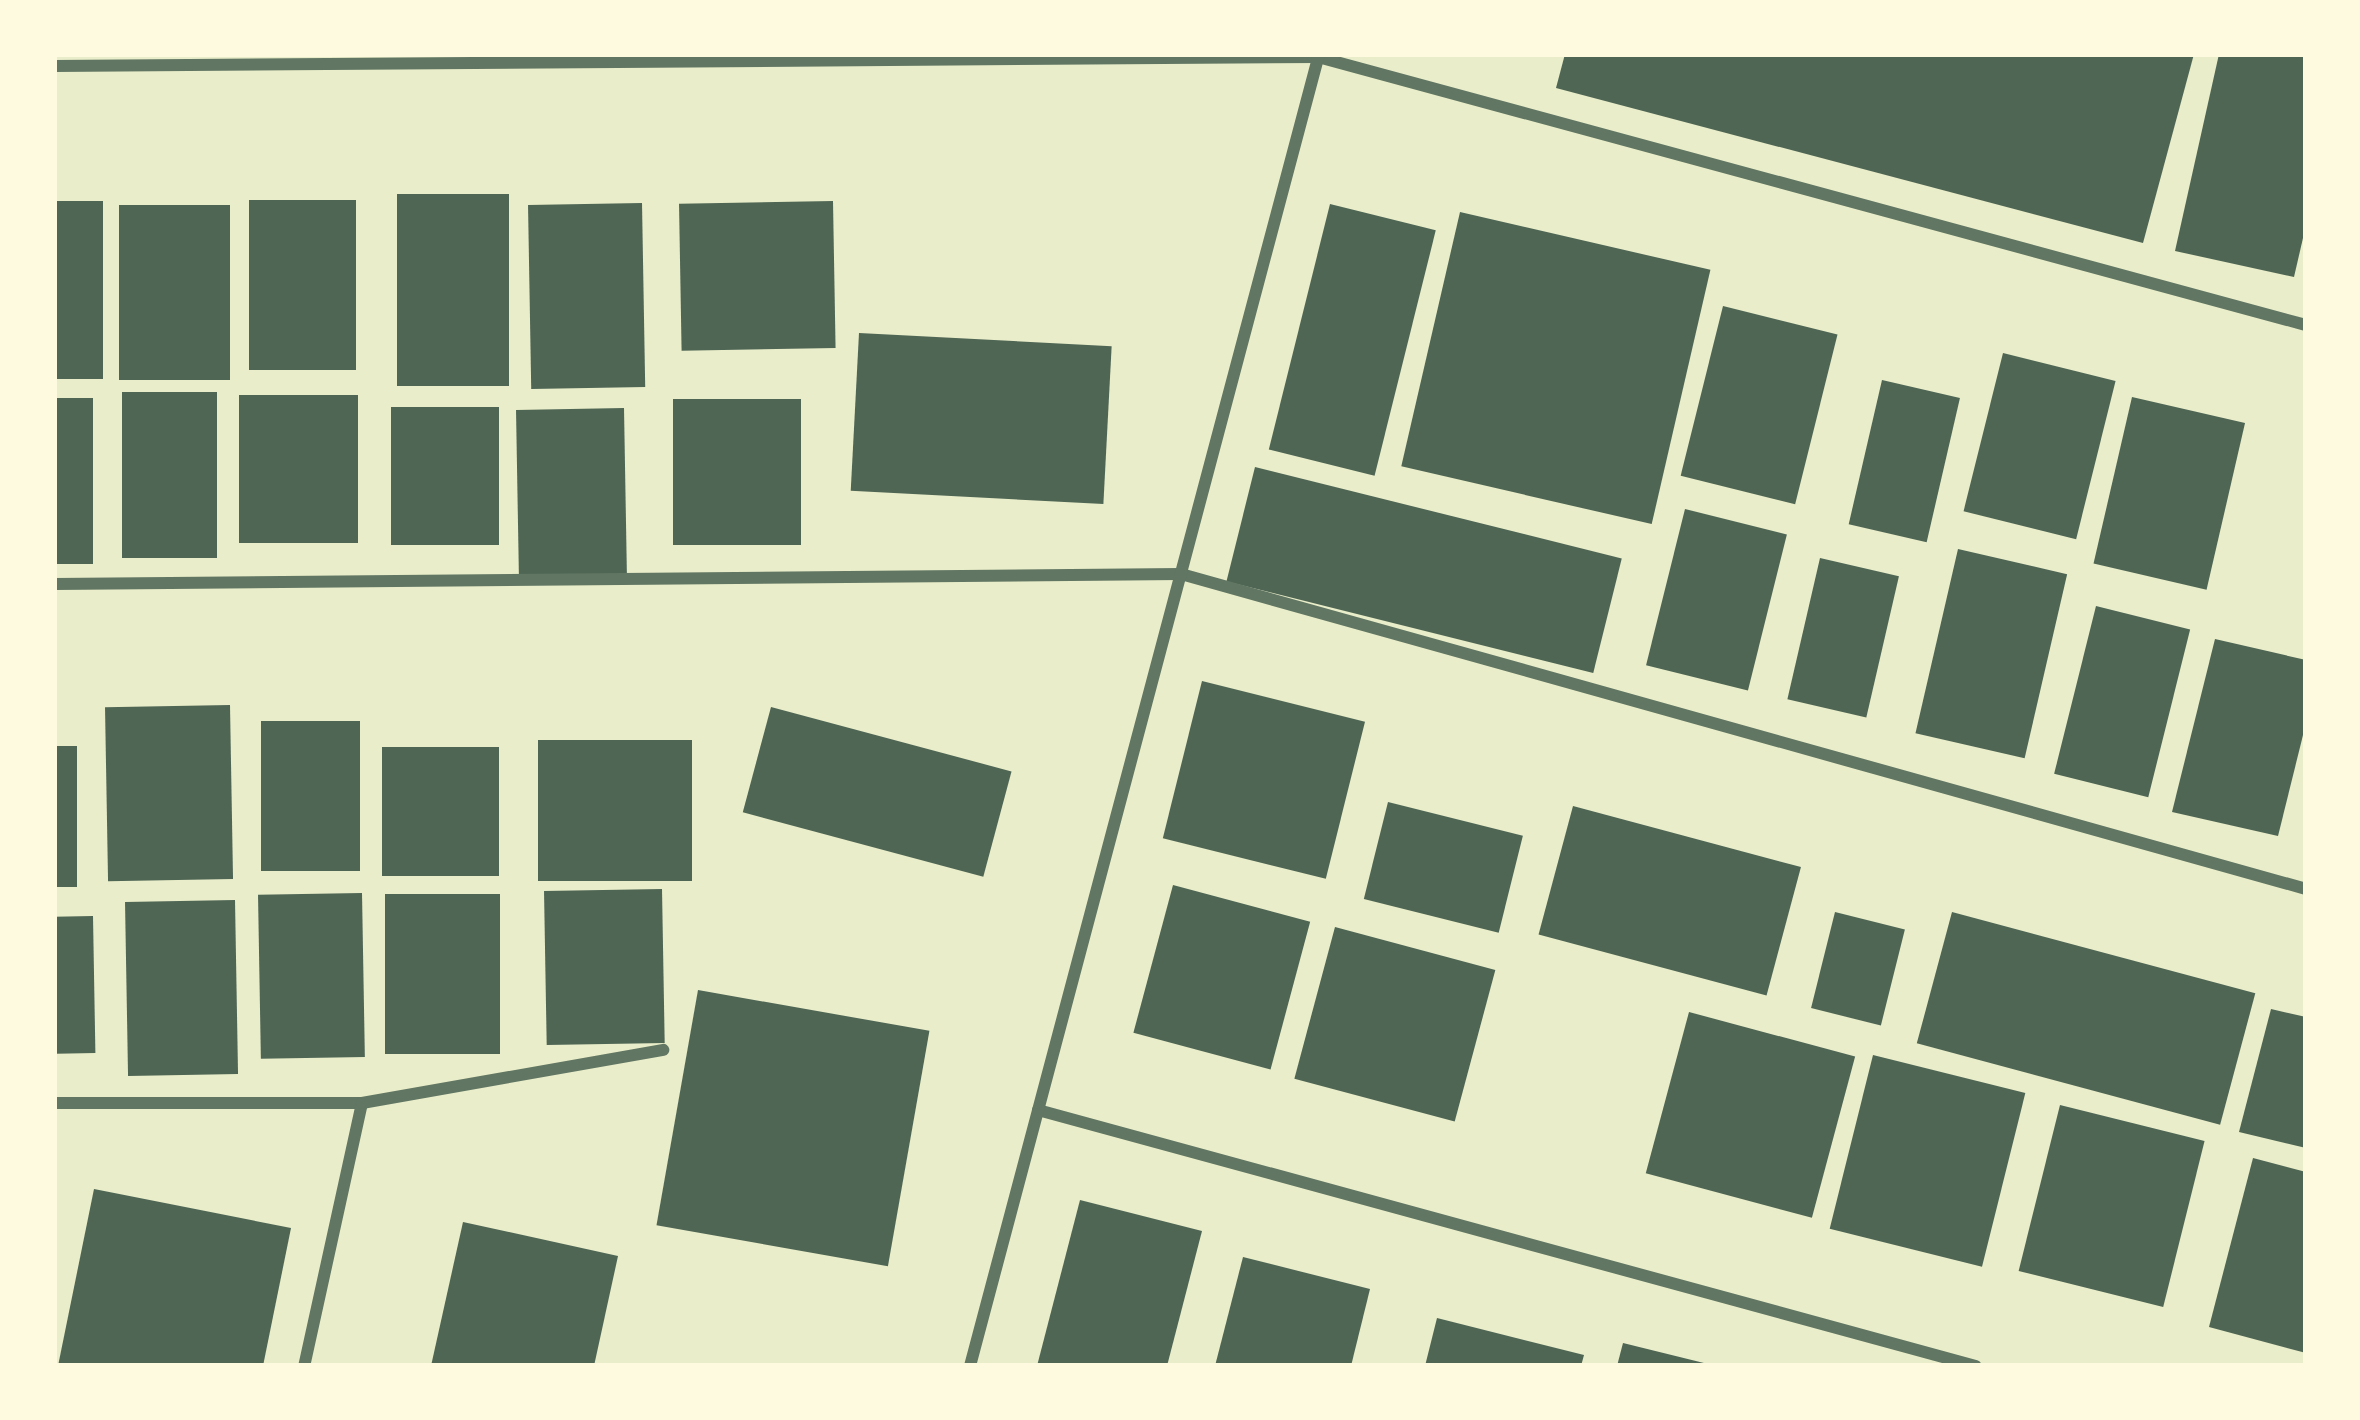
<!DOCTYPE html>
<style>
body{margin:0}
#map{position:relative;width:2360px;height:1420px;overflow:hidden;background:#e9edc9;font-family:"Noto Sans",sans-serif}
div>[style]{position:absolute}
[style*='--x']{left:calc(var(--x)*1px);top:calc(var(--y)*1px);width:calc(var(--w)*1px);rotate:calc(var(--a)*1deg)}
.building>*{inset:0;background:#4f6655;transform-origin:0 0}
.minor>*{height:12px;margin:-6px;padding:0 6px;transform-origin:6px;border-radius:6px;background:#617663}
span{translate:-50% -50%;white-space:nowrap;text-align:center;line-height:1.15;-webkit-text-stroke:10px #fefae0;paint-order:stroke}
.frame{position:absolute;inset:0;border:57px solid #fefae0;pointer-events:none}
</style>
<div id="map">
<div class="building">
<i style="clip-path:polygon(1565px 54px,2194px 54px,2143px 243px,1556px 88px)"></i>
<i style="clip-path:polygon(2219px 54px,2306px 54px,2306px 225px,2294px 277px,2175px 251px)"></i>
<i style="left:397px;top:194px;width:112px;height:192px"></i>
<i style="left:249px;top:200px;width:107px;height:170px"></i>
<i style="left:103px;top:201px;width:178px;height:49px;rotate:90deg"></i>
<i style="left:833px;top:201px;width:147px;height:154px;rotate:89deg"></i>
<i style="left:642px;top:203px;width:184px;height:114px;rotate:89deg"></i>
<i style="left:1330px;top:204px;width:109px;height:253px;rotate:14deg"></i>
<i style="left:230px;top:205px;width:175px;height:111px;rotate:90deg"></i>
<i style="left:1460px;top:212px;width:257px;height:261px;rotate:13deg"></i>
<i style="left:1723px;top:306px;width:118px;height:175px;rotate:14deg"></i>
<i style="left:859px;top:333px;width:253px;height:158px;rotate:3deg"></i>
<i style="left:2003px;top:353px;width:116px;height:163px;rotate:14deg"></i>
<i style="left:1882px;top:380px;width:80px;height:148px;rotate:13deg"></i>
<i style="left:122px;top:392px;width:95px;height:166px"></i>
<i style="left:239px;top:395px;width:119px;height:148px"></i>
<i style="left:2132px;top:397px;width:116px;height:171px;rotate:13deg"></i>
<i style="left:54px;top:398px;width:39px;height:166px"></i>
<i style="left:673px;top:399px;width:128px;height:146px"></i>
<i style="left:499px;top:407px;width:138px;height:108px;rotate:90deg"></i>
<i style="left:624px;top:408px;width:166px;height:108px;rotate:89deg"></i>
<i style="left:1255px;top:467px;width:378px;height:118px;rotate:14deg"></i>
<i style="left:1685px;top:509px;width:105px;height:161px;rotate:14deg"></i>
<i style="left:1958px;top:549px;width:112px;height:189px;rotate:13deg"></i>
<i style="left:1820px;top:558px;width:81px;height:145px;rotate:13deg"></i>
<i style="left:2096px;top:606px;width:97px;height:173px;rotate:14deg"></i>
<i style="clip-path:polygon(2215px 639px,2306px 660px,2306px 723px,2278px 836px,2172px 812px)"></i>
<i style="left:1202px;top:681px;width:168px;height:162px;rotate:14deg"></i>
<i style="left:230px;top:705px;width:174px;height:125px;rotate:89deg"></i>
<i style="left:771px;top:707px;width:249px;height:109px;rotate:15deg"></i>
<i style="left:360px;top:721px;width:150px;height:99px;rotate:90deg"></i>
<i style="left:692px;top:740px;width:141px;height:154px;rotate:90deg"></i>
<i style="left:54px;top:746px;width:23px;height:141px"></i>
<i style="left:382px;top:747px;width:117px;height:129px"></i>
<i style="left:1388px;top:802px;width:139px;height:100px;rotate:14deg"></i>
<i style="left:1573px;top:806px;width:236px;height:133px;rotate:15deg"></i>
<i style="left:1173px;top:885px;width:142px;height:153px;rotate:15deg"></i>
<i style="left:662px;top:889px;width:154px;height:118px;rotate:89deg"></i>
<i style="left:362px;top:893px;width:164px;height:104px;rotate:89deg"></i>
<i style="left:500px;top:894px;width:160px;height:115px;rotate:90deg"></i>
<i style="left:235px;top:900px;width:174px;height:110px;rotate:89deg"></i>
<i style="left:1835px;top:912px;width:72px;height:99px;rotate:14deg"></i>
<i style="left:1952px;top:912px;width:314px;height:136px;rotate:15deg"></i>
<i style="left:93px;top:916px;width:137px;height:39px;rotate:89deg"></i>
<i style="left:1335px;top:927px;width:166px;height:157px;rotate:15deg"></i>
<i style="left:698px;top:990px;width:235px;height:239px;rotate:10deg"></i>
<i style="clip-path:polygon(2271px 1009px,2306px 1017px,2306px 1148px,2239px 1132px)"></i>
<i style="left:1689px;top:1012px;width:172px;height:167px;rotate:15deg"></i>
<i style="left:1873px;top:1055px;width:157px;height:179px;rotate:14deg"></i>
<i style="left:2060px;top:1105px;width:149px;height:171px;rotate:14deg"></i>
<i style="clip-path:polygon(2253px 1158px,2306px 1172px,2306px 1353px,2209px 1327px)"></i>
<i style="clip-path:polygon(94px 1189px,291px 1228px,263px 1366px,58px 1366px)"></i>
<i style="clip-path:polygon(1080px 1200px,1202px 1231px,1167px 1366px,1037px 1366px)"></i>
<i style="clip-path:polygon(463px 1222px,618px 1256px,594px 1366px,431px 1366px)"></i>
<i style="clip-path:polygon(1243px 1257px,1370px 1289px,1351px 1366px,1215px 1366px)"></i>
<i style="clip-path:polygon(1437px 1318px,1584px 1355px,1581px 1366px,1425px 1366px)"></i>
<i style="clip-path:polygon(1623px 1343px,1708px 1364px,1708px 1366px,1617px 1366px)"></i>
</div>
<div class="minor">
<i style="--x:54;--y:66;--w:1264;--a:-0.41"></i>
<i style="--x:1318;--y:57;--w:1024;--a:15.18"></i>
<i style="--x:54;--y:584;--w:1127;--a:-0.51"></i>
<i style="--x:1181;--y:574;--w:1168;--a:15.64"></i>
<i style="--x:54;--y:1103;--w:308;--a:0"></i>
<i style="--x:362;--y:1103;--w:269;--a:102.4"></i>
<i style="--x:362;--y:1103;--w:306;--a:-10"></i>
<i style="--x:1038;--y:1110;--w:972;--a:15.27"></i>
<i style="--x:970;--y:1366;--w:1358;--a:-75.1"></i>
</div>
<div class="frame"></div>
</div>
